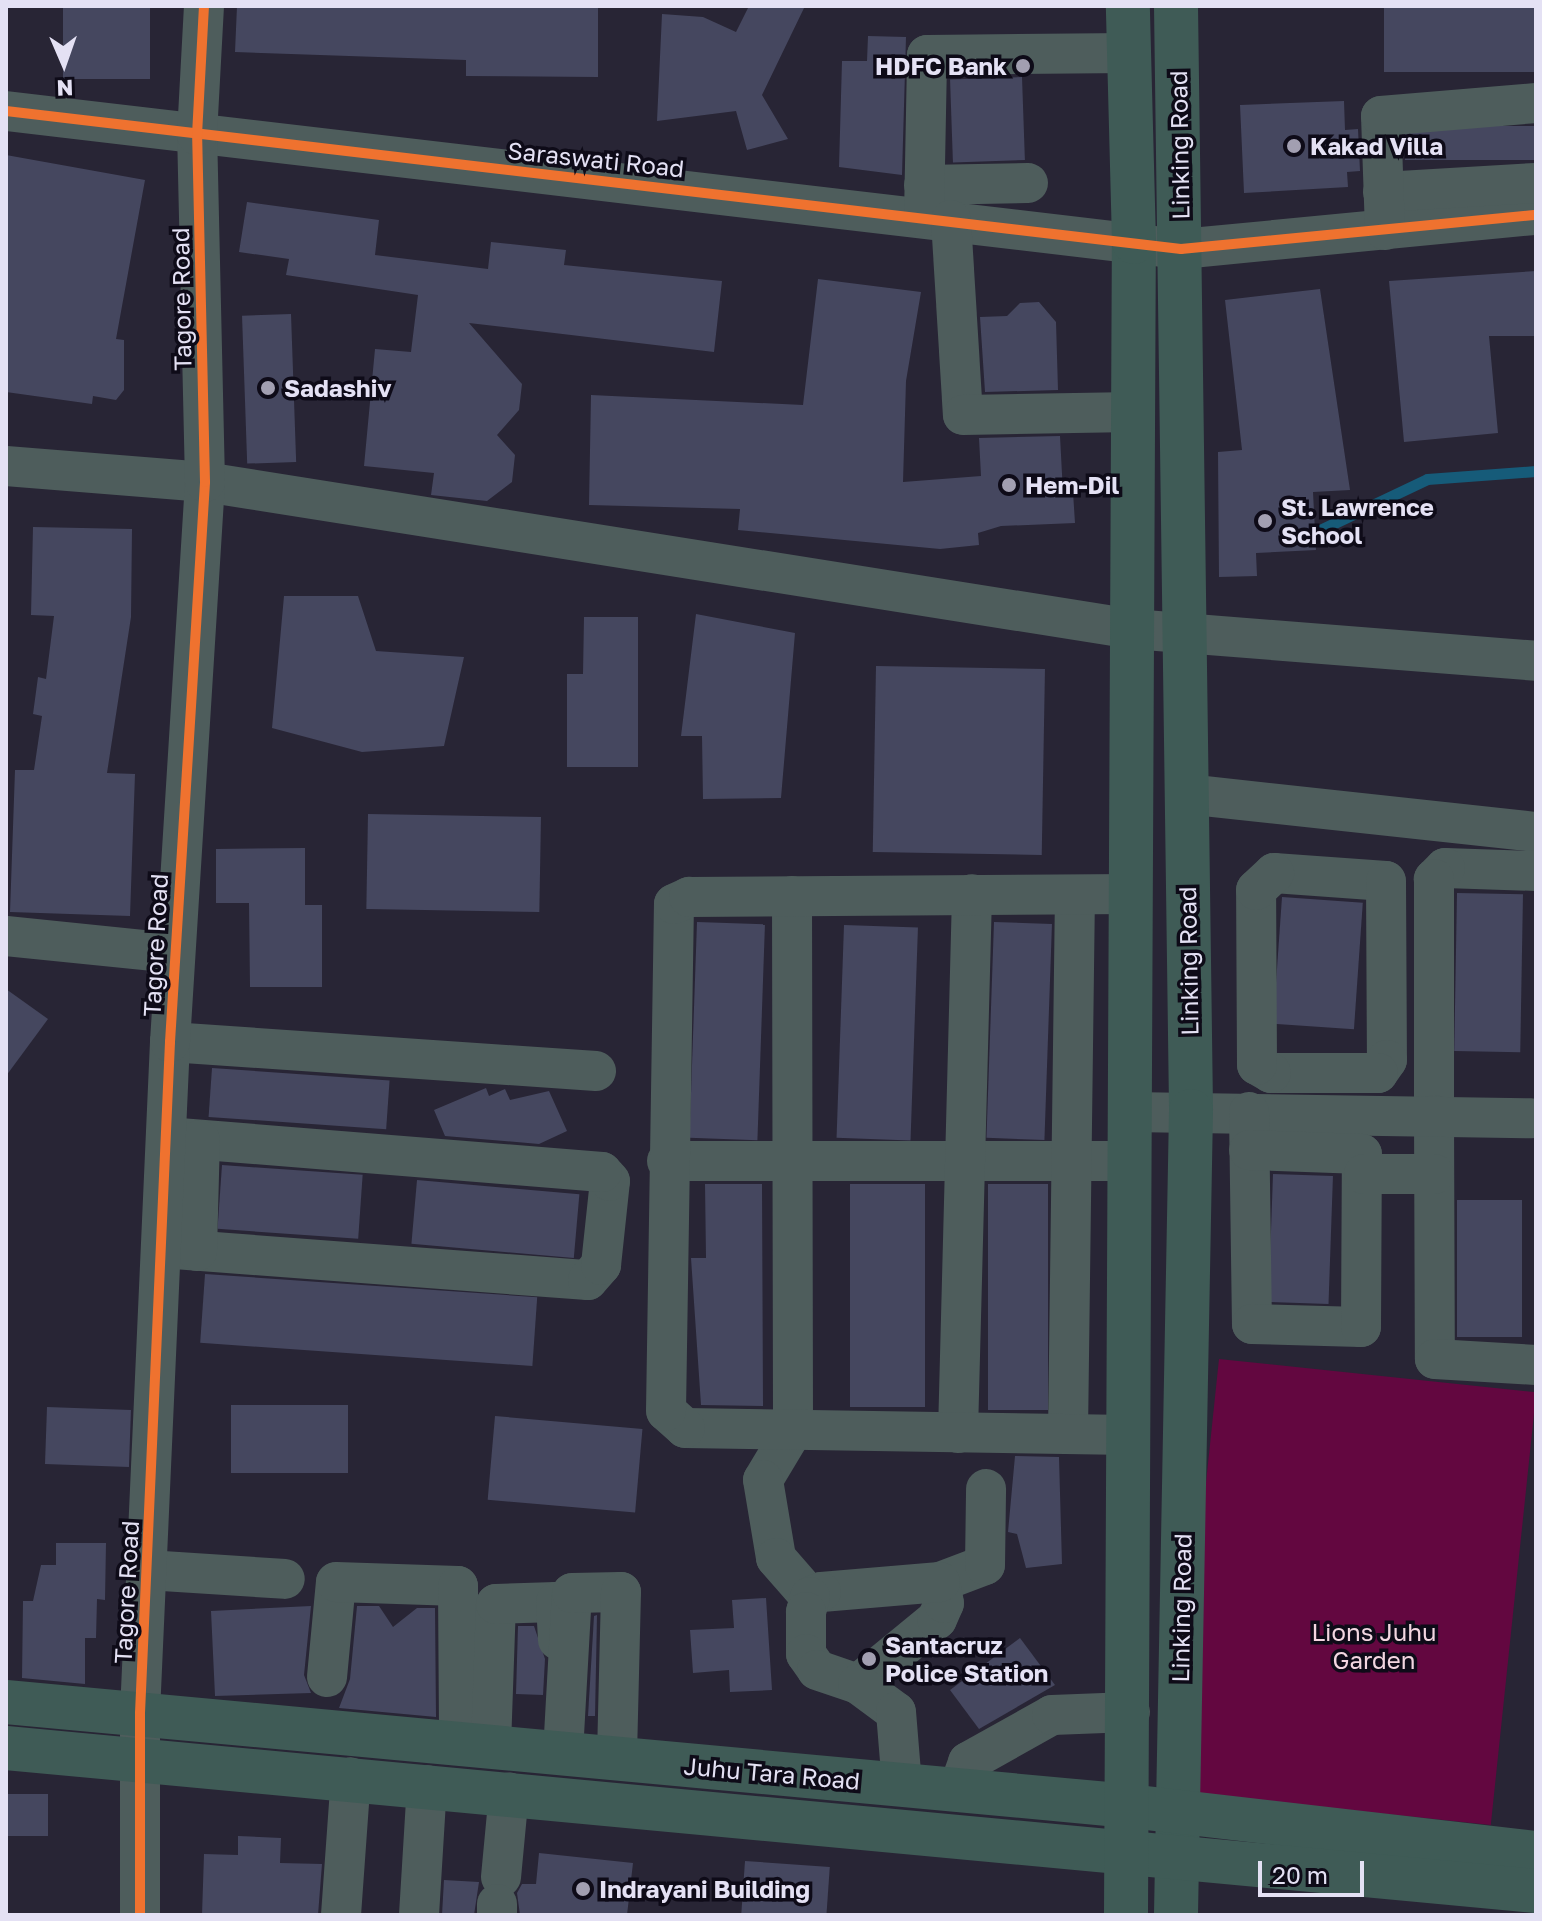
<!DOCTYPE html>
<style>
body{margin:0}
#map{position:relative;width:1542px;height:1921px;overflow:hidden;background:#282535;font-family:"Golos Text",sans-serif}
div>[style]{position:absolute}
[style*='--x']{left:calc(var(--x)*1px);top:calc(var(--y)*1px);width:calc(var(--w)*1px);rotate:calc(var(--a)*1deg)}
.green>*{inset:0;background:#630740;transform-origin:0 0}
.stream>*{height:11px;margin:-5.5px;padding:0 5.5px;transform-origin:5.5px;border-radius:5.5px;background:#165b79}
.building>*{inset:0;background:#45475f;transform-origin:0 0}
.minor>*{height:40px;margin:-20px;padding:0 20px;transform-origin:20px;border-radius:20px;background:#4e5d5c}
.major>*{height:44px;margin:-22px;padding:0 22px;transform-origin:22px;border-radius:22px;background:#3f5b56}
.cycleway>*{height:10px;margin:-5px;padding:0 5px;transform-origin:5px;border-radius:5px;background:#ef722f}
.dots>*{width:22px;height:22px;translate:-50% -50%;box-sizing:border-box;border:4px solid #0e0b18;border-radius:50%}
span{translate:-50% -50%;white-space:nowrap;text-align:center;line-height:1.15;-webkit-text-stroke:7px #0e0b18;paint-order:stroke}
.poi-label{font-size:24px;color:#e4e1f4;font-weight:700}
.right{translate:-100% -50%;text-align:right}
.left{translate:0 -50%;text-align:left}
.street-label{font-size:24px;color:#e4e1f4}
.park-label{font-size:24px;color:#f3d6e1}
.frame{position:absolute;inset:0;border:8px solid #e4e1f4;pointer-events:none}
.north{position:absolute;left:24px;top:24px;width:80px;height:80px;-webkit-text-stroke:6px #0e0b18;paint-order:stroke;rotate:178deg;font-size:22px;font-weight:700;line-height:32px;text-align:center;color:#e4e1f4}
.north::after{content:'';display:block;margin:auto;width:28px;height:36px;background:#e4e1f4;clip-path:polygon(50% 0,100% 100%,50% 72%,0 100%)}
.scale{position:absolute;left:1258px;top:1861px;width:106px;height:36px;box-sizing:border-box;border:4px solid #e4e1f4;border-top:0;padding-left:10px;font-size:24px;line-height:28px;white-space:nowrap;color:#e4e1f4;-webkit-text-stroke:6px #0e0b18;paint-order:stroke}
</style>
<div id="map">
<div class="green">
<i style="left:1219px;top:1359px;width:319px;height:435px;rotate:6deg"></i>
</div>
<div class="stream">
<i style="--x:1303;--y:538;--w:137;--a:-25.4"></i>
<i style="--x:1427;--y:479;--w:109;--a:-4.2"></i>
</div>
<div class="building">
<i style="left:63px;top:6px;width:87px;height:73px"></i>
<i style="clip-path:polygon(237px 6px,598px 6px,598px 77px,466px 76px,466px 60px,235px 52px)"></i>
<i style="clip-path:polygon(749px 6px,805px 6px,762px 95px,788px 139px,747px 150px,736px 111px,657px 121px,662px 14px,703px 17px,736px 32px)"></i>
<i style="left:1384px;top:6px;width:152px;height:66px"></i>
<i style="clip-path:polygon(868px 36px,906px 37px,902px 175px,839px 167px,842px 61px,867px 61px)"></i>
<i style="left:1022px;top:77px;width:83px;height:72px;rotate:88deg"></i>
<i style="clip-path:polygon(1344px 101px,1345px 130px,1358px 129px,1360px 171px,1347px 172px,1348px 187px,1244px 193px,1240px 105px)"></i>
<i style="left:1536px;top:126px;width:34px;height:131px;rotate:90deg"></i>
<i style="clip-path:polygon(6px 155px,145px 180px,116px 339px,124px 340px,124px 390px,116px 400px,93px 396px,92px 404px,6px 392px)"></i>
<i style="clip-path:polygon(247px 202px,379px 220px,375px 255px,488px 269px,491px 242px,566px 250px,564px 265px,722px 281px,714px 352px,469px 323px,522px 384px,519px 410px,497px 435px,515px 455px,512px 482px,487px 501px,431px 495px,434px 473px,364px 466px,375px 349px,411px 352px,418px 295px,286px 275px,289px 259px,239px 252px)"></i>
<i style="clip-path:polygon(1536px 271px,1536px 336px,1489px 336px,1498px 433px,1404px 442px,1389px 281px)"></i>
<i style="clip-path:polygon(818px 279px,921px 292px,906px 381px,903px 482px,981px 476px,979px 438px,1060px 436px,1063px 493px,1073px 492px,1075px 523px,1001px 526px,978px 533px,979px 545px,940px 549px,738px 530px,740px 509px,589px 505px,591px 395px,803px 405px)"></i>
<i style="clip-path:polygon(1320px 289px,1350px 490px,1313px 492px,1316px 550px,1256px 553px,1257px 576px,1219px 577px,1218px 452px,1242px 450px,1225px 300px)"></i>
<i style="clip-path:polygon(1039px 302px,1056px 322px,1058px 390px,985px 392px,980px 317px,1007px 316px,1020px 303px)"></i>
<i style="left:291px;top:314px;width:148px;height:49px;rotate:88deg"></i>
<i style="clip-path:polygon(33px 527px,132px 529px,131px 617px,107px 773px,135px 774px,130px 916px,10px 912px,15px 770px,34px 770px,42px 716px,33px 714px,38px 677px,46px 679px,54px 616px,31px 615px)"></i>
<i style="clip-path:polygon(284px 596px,358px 596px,376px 651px,464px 657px,444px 746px,362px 752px,272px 728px)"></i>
<i style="clip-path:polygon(696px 614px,795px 633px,781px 798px,703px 799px,702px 736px,681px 736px)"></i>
<i style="clip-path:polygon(584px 617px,638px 617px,638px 767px,567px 767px,567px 674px,583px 674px)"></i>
<i style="left:876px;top:666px;width:169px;height:186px;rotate:1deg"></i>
<i style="left:368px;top:814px;width:173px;height:95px;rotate:1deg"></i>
<i style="clip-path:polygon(305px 848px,305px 905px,322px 905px,322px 987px,250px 987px,249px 903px,216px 903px,216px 849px)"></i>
<i style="left:1457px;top:893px;width:66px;height:158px;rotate:1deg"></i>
<i style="left:1282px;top:897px;width:81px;height:127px;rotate:4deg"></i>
<i style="left:697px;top:922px;width:68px;height:216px;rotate:2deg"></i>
<i style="left:994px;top:922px;width:58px;height:216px;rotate:2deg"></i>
<i style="left:844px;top:925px;width:74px;height:213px;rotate:2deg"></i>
<i style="clip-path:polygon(6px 989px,48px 1019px,6px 1076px)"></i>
<i style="left:212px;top:1068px;width:178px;height:49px;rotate:4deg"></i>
<i style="clip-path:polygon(486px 1088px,489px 1096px,505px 1089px,510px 1100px,549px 1091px,567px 1131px,539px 1144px,445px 1136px,434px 1110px)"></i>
<i style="left:222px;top:1165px;width:141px;height:64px;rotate:4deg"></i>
<i style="left:1273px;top:1174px;width:60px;height:128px;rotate:2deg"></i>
<i style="left:417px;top:1180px;width:163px;height:64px;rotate:5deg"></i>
<i style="clip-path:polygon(705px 1184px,762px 1184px,763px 1406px,701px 1405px,691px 1258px,706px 1258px)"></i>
<i style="left:850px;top:1184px;width:75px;height:223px"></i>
<i style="left:988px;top:1184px;width:60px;height:226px"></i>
<i style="left:1457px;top:1200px;width:65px;height:137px"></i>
<i style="left:205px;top:1274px;width:333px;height:69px;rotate:4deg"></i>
<i style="left:231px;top:1405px;width:117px;height:68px"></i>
<i style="left:47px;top:1407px;width:84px;height:57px;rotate:2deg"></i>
<i style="left:495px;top:1416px;width:148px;height:84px;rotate:5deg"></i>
<i style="clip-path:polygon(1015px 1456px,1059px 1457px,1062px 1564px,1026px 1568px,1017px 1534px,1008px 1532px)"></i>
<i style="clip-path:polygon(56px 1543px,106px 1543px,105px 1600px,97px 1599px,96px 1638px,85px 1638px,85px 1684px,22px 1678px,23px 1601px,33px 1601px,41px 1565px,56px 1565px)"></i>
<i style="clip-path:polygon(766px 1598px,772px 1690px,730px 1692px,729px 1670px,693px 1673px,690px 1630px,734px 1628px,732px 1600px)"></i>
<i style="clip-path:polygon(311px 1606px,304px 1675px,311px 1693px,215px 1696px,211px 1611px)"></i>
<i style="clip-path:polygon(357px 1606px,379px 1606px,393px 1627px,417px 1608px,435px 1608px,436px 1717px,339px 1708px,350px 1679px)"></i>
<i style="clip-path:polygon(597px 1615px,595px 1716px,588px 1716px,594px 1616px)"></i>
<i style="clip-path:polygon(518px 1626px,534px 1626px,545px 1659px,543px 1695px,516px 1694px)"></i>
<i style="clip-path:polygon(1020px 1638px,1055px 1685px,979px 1729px,950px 1690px)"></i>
<i style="left:6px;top:1794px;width:42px;height:42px"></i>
<i style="clip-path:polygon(238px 1836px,281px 1838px,280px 1863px,322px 1864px,318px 1915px,202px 1915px,204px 1854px,238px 1855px)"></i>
<i style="clip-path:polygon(539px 1853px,633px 1863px,627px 1915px,520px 1915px,517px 1893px,522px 1884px,536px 1884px)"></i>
<i style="left:745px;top:1861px;width:85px;height:54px;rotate:4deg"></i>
<i style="clip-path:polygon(444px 1880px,479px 1882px,474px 1915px,442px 1915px)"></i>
</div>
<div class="minor">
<i style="--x:6;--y:111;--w:1183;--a:6.7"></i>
<i style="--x:1181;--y:249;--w:357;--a:-5.5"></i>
<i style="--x:924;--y:185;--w:104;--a:-1.1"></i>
<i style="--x:1383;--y:192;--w:153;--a:-3.4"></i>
<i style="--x:924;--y:217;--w:162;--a:-88.9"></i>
<i style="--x:927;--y:55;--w:202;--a:-0.6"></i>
<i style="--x:951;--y:220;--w:195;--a:86.5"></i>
<i style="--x:963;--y:415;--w:170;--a:-1"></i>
<i style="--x:1385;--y:230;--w:114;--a:-92"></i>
<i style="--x:1381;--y:116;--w:156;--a:-4.8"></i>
<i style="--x:6;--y:466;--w:200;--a:4.6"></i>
<i style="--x:205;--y:482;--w:939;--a:9.01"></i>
<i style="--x:1132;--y:629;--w:405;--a:4.5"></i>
<i style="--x:1186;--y:794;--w:352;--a:6.2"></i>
<i style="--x:1536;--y:871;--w:91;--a:-178.1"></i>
<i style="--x:1445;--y:868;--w:16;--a:135"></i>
<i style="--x:1434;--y:879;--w:236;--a:90"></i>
<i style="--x:1434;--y:1115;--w:244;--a:89.8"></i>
<i style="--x:1435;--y:1359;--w:101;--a:3.4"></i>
<i style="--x:1274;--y:873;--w:112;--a:4.1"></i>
<i style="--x:1386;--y:881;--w:179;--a:89.7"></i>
<i style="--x:1387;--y:1060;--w:16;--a:125"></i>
<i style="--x:1378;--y:1073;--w:107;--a:180"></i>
<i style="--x:1271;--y:1073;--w:16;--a:-150"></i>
<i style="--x:1257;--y:1065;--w:175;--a:-90.3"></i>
<i style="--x:1256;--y:890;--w:25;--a:-43"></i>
<i style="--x:792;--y:896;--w:534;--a:89.89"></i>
<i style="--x:793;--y:1430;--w:58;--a:121"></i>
<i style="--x:763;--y:1480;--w:79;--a:80.5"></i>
<i style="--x:776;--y:1558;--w:52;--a:48.9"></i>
<i style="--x:6;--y:936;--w:169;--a:5.8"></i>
<i style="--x:170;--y:1042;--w:427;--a:3.9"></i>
<i style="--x:1131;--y:1112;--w:400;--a:0.9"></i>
<i style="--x:1249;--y:1112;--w:212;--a:89.2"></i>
<i style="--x:1252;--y:1324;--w:109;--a:1.6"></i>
<i style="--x:1361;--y:1327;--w:173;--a:-89.7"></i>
<i style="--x:1362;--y:1154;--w:113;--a:-178"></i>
<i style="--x:667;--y:1161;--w:464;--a:0"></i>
<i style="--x:1364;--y:1174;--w:70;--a:0"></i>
<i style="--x:161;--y:1248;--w:428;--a:4.3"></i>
<i style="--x:588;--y:1280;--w:20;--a:-49"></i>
<i style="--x:601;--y:1265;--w:84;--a:-83.9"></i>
<i style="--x:610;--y:1181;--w:12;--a:-132"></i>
<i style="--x:602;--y:1172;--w:437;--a:-175.4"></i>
<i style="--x:197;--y:1251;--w:111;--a:-88.5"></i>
<i style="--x:958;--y:1433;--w:539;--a:-88.51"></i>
<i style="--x:1068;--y:1434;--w:539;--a:-89.26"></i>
<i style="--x:1130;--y:1435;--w:445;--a:-179.1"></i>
<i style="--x:685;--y:1428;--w:25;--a:-138"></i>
<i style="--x:666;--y:1411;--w:507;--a:-89.1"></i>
<i style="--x:674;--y:904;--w:17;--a:-25"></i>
<i style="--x:689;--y:897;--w:443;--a:-0.4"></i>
<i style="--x:147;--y:1570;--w:138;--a:3.7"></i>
<i style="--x:940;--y:1582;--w:48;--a:-20.7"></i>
<i style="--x:985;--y:1565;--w:76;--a:-89.2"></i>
<i style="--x:327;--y:1677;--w:95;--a:-84.6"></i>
<i style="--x:336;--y:1582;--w:122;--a:1.9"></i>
<i style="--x:458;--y:1586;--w:157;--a:89.6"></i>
<i style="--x:858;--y:1684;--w:102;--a:-39.4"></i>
<i style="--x:937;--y:1619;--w:17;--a:-66"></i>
<i style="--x:944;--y:1603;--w:21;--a:-101"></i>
<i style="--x:940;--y:1582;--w:119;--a:175.2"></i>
<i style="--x:821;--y:1592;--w:12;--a:156"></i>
<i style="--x:810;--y:1597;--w:16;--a:105"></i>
<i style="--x:806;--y:1612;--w:42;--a:90"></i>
<i style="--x:806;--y:1654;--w:19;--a:55"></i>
<i style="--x:817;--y:1670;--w:43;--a:18.9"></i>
<i style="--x:858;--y:1684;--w:47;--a:36.4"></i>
<i style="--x:896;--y:1712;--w:73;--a:85.3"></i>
<i style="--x:491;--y:1746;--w:142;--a:-88"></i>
<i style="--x:496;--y:1604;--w:60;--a:-1.9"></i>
<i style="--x:556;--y:1602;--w:38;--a:87"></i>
<i style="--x:563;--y:1753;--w:160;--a:-86.8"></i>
<i style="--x:572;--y:1593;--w:49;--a:-1.2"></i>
<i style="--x:621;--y:1592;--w:166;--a:91.4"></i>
<i style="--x:958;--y:1790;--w:30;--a:-70"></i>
<i style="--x:968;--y:1762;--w:96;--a:-29.2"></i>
<i style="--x:1052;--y:1715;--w:78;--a:-2.2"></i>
<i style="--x:501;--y:1877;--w:85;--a:-84.6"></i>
<i style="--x:140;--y:1915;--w:202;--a:-90"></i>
<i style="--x:140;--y:1713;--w:672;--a:-87.44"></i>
<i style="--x:170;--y:1042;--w:561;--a:-86.42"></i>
<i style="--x:205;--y:482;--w:347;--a:-91.3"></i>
<i style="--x:197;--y:135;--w:129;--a:-86.9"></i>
<i style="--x:341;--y:1915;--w:138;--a:-85.9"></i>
<i style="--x:419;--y:1915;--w:130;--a:-86.5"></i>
<i style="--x:497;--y:1915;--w:11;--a:-90"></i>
</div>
<div class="major">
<i style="--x:1176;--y:6;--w:1105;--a:89.22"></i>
<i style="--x:1191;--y:1111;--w:804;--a:91.07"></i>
<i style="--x:6;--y:1702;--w:1128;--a:5.29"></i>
<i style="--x:1129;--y:1806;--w:410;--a:6.6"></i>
<i style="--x:6;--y:1748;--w:1537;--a:5.34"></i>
<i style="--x:1126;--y:1915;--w:1673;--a:-89.73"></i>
<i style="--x:1134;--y:242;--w:236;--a:-91.5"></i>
</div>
<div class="cycleway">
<i style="--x:6;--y:111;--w:1183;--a:6.7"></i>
<i style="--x:1181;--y:249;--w:357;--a:-5.5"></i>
<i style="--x:140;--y:1915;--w:202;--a:-90"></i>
<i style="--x:140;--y:1713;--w:672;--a:-87.44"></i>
<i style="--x:170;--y:1042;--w:561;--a:-86.42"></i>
<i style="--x:205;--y:482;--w:347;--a:-91.3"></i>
<i style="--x:197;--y:135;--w:129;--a:-86.9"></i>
</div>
<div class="dots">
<i style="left:1023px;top:66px;background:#a29fb1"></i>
<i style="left:1294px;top:146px;background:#a29fb1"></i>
<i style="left:268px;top:388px;background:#a29fb1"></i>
<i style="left:1009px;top:485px;background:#a29fb1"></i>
<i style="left:1265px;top:521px;background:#a29fb1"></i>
<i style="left:869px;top:1659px;background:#a29fb1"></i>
<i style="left:583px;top:1889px;background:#a29fb1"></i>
</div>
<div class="poi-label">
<span class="right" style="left:1007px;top:66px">HDFC Bank</span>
<span class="left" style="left:1310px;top:146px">Kakad Villa</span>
<span class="left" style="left:284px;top:388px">Sadashiv</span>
<span class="left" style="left:1025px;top:485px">Hem-Dil</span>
<span class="left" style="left:1281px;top:521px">St. Lawrence<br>School</span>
<span class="left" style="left:885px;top:1659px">Santacruz<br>Police Station</span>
<span class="left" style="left:599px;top:1889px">Indrayani Building</span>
</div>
<div class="street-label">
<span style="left:1179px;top:145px;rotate:-91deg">Linking Road</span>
<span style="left:596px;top:159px;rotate:6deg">Saraswati Road</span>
<span style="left:181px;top:299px;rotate:-91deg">Tagore Road</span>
<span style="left:155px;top:945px;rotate:-87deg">Tagore Road</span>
<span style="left:1188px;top:961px;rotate:-91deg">Linking Road</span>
<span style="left:126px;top:1592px;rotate:-87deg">Tagore Road</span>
<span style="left:1181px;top:1608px;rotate:-89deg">Linking Road</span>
<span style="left:772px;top:1773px;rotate:5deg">Juhu Tara Road</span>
</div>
<div class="park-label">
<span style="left:1374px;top:1646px">Lions Juhu<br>Garden</span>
</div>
<div class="frame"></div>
<div class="north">N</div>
<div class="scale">20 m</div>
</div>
